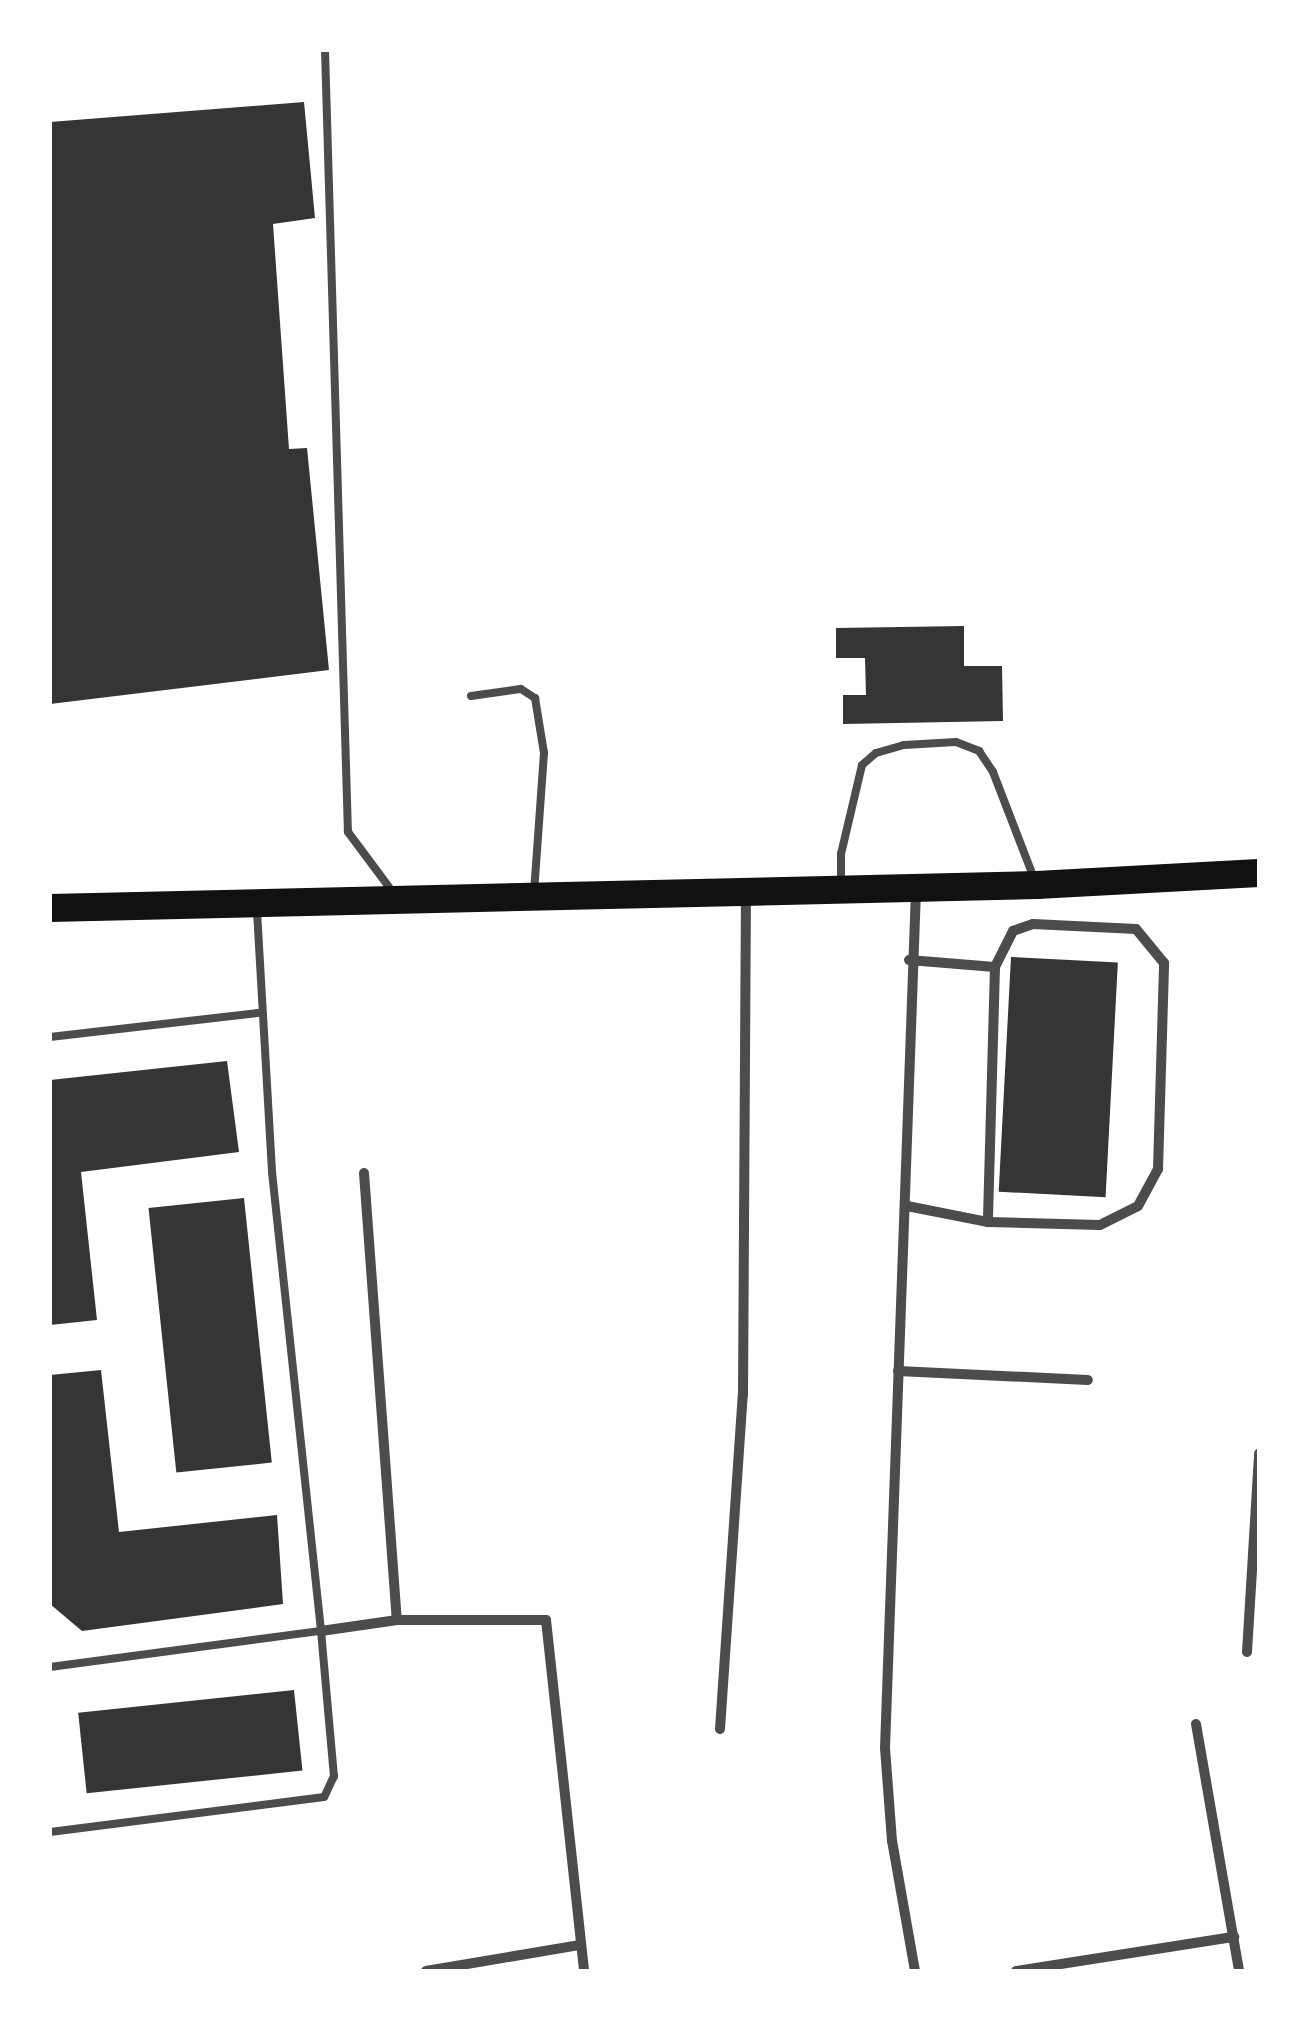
<!DOCTYPE html>
<style>
body{margin:0}
#map{position:relative;width:1309px;height:2021px;overflow:hidden;background:#fff;font-family:Montserrat,sans-serif}
div>[style]{position:absolute}
[style*='--x']{left:calc(var(--x)*1px);top:calc(var(--y)*1px);width:calc(var(--w)*1px);rotate:calc(var(--a)*1deg)}
.building>*{inset:0;background:#353535;transform-origin:0 0}
.service>*{height:8px;margin:-4px;padding:0 4px;transform-origin:4px;border-radius:4px;background:#4c4c4c}
.minor>*{height:10px;margin:-5px;padding:0 5px;transform-origin:5px;border-radius:5px;background:#4c4c4c}
.trunk>*{height:28px;margin:-14px;padding:0 14px;transform-origin:14px;border-radius:14px;background:#111}
span{translate:-50% -50%;white-space:nowrap;text-align:center;line-height:1.15;-webkit-text-stroke:10px #fff;paint-order:stroke}
.frame{position:absolute;inset:0;border:52px solid #fff;pointer-events:none}
</style>
<div id="map">
<div class="building">
<i style="clip-path:polygon(304px 102px,315px 218px,273px 224px,289px 449px,307px 448px,329px 670px,50px 704px,50px 122px)"></i>
<i style="clip-path:polygon(964px 626px,964px 666px,1002px 666px,1003px 721px,843px 724px,843px 695px,866px 695px,865px 658px,836px 658px,836px 628px)"></i>
<i style="left:1011px;top:957px;width:107px;height:235px;rotate:3deg"></i>
<i style="clip-path:polygon(227px 1061px,239px 1152px,81px 1172px,97px 1320px,50px 1325px,50px 1080px)"></i>
<i style="left:244px;top:1198px;width:266px;height:96px;rotate:84deg"></i>
<i style="clip-path:polygon(101px 1370px,119px 1532px,277px 1515px,283px 1604px,82px 1631px,50px 1604px,50px 1375px)"></i>
<i style="left:294px;top:1690px;width:81px;height:217px;rotate:84deg"></i>
</div>
<div class="service">
<i style="--x:325;--y:50;--w:782;--a:88.32"></i>
<i style="--x:348;--y:832;--w:74;--a:53.3"></i>
<i style="--x:471;--y:696;--w:50;--a:-8"></i>
<i style="--x:521;--y:689;--w:17;--a:33"></i>
<i style="--x:535;--y:698;--w:56;--a:80.7"></i>
<i style="--x:544;--y:753;--w:140;--a:94.1"></i>
<i style="--x:841;--y:885;--w:31;--a:-90"></i>
<i style="--x:841;--y:854;--w:91;--a:-76.7"></i>
<i style="--x:862;--y:765;--w:18;--a:-41"></i>
<i style="--x:876;--y:753;--w:29;--a:-16"></i>
<i style="--x:904;--y:745;--w:52;--a:-3.3"></i>
<i style="--x:956;--y:742;--w:25;--a:21"></i>
<i style="--x:979;--y:751;--w:25;--a:56"></i>
<i style="--x:993;--y:772;--w:114;--a:68.9"></i>
<i style="--x:257;--y:911;--w:261;--a:86.7"></i>
<i style="--x:272;--y:1172;--w:462;--a:83.9"></i>
<i style="--x:50;--y:1037;--w:209;--a:-6.6"></i>
<i style="--x:50;--y:1667;--w:273;--a:-7.6"></i>
<i style="--x:321;--y:1631;--w:146;--a:84.9"></i>
<i style="--x:334;--y:1776;--w:23;--a:115"></i>
<i style="--x:324;--y:1797;--w:276;--a:172.7"></i>
</div>
<div class="minor">
<i style="--x:909;--y:960;--w:86;--a:4.7"></i>
<i style="--x:364;--y:1173;--w:448;--a:85.8"></i>
<i style="--x:907;--y:1206;--w:83;--a:11.2"></i>
<i style="--x:988;--y:1222;--w:112;--a:1.5"></i>
<i style="--x:1100;--y:1225;--w:42;--a:-26.6"></i>
<i style="--x:1138;--y:1206;--w:42;--a:-61.6"></i>
<i style="--x:1158;--y:1169;--w:206;--a:-88.3"></i>
<i style="--x:1164;--y:963;--w:44;--a:-129.5"></i>
<i style="--x:1136;--y:929;--w:103;--a:-177.2"></i>
<i style="--x:1033;--y:924;--w:21;--a:161"></i>
<i style="--x:1013;--y:931;--w:40;--a:116.6"></i>
<i style="--x:995;--y:967;--w:255;--a:91.6"></i>
<i style="--x:898;--y:1371;--w:190;--a:2.7"></i>
<i style="--x:321;--y:1631;--w:77;--a:-8.2"></i>
<i style="--x:397;--y:1620;--w:149;--a:0"></i>
<i style="--x:546;--y:1620;--w:353;--a:83.8"></i>
<i style="--x:1247;--y:1652;--w:199;--a:-86.5"></i>
<i style="--x:1196;--y:1724;--w:251;--a:80.1"></i>
<i style="--x:720;--y:1729;--w:335;--a:-86.1"></i>
<i style="--x:743;--y:1395;--w:501;--a:-89.66"></i>
<i style="--x:426;--y:1971;--w:155;--a:-9.6"></i>
<i style="--x:915;--y:1971;--w:132;--a:-100"></i>
<i style="--x:892;--y:1841;--w:93;--a:-94.3"></i>
<i style="--x:885;--y:1748;--w:858;--a:-87.93"></i>
<i style="--x:1016;--y:1971;--w:221;--a:-8.9"></i>
</div>
<div class="trunk">
<i style="--x:50;--y:908;--w:987;--a:-1.33"></i>
<i style="--x:1037;--y:885;--w:222;--a:-3.1"></i>
</div>
<div class="frame"></div>
</div>
